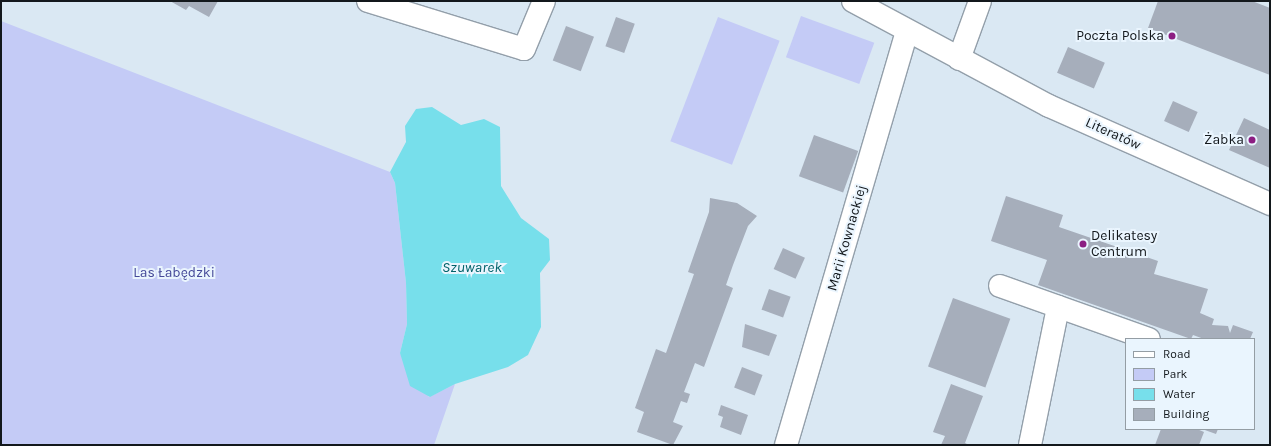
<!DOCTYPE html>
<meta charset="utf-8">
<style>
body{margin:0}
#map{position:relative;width:1271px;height:446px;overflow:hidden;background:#dae8f3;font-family:Karla,sans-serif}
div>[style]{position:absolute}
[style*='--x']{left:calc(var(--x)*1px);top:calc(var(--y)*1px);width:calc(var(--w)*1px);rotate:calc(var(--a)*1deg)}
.green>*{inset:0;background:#c4cbf6;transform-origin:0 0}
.water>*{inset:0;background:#77dfeb}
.building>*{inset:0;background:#a6aebb;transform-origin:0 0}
.roads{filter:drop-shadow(1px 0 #939faa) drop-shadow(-1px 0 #939faa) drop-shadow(0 1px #939faa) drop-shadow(0 -1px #939faa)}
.street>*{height:22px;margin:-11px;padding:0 11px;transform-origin:11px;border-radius:11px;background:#fff}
.dots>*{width:11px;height:11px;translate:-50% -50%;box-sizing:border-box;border:2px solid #eaf5fe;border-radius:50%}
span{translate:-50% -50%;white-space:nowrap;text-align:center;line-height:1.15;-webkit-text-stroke:4px #eaf5fe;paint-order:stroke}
.poi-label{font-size:14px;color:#13181c}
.right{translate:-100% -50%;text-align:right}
.left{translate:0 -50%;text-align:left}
.street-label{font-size:14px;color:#13181c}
.park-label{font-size:14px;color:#454999}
.water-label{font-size:15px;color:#01626a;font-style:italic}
.frame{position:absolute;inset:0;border:2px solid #13181c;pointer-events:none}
.legend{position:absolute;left:1125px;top:338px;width:130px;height:92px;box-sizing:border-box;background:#eaf5fe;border:1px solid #949da4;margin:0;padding:5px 7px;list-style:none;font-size:12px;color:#13181c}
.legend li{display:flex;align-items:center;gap:8px;height:20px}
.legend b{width:20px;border:1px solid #949da4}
</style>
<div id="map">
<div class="green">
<i style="left:801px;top:16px;width:78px;height:44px;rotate:20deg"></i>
<i style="left:718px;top:17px;width:66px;height:133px;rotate:21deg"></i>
<i style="clip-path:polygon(1px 21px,390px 172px,395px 183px,406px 283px,407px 324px,400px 353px,429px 397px,455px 384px,434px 445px,1px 445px)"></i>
</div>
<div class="water">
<i style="clip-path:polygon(432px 107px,461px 125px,484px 119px,500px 127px,501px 186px,521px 218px,549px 239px,550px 260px,540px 273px,541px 327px,528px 355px,508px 367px,455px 384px,430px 397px,410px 386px,400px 353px,407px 324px,406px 283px,395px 183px,390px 172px,406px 142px,405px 126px,416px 109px)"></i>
</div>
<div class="building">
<i style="clip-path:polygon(170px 1px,218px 1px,209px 17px,189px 6px,186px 10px)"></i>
<i style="clip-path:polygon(1158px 1px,1252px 1px,1270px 8px,1270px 75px,1148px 28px)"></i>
<i style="left:616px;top:17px;width:20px;height:31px;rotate:20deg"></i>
<i style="left:566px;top:26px;width:30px;height:37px;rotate:21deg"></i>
<i style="left:1068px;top:47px;width:40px;height:28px;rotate:23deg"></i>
<i style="left:1173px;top:101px;width:27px;height:22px;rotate:24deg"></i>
<i style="clip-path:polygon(1244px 118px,1270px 130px,1270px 168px,1229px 150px)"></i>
<i style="left:814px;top:135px;width:47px;height:44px;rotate:20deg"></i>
<i style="clip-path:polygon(1006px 196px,1063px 215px,1059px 227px,1158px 261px,1154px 274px,1208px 289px,1200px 313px,1214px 319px,1212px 325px,1228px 326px,1230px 333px,1233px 325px,1253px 332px,1250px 339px,1204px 339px,1193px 335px,1191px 339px,1038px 285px,1047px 260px,991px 241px)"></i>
<i style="clip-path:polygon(710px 198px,737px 203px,757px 216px,748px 226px,733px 265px,726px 285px,733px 288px,704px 367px,695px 363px,684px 392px,690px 394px,687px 403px,681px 401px,673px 422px,683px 426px,673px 445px,637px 432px,644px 412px,635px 408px,656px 349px,666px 353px,694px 274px,688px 272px,709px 212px)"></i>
<i style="left:783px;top:248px;width:24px;height:23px;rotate:24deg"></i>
<i style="left:769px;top:289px;width:23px;height:22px;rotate:20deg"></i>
<i style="left:953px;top:298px;width:61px;height:73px;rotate:20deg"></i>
<i style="clip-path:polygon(745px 324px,777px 335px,769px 356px,742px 347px)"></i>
<i style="left:742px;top:367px;width:22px;height:22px;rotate:21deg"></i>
<i style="clip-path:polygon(951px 384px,983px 396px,965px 443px,969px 445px,941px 445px,945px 436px,933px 432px)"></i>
<i style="clip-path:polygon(721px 405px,748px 415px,741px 435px,720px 427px,723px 417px,718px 415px)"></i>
<i style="clip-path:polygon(1161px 429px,1197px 429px,1204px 432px,1199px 445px,1155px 445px)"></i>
<i style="clip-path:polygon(1202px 429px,1218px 429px,1216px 434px)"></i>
</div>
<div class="roads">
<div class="street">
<i style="--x:368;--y:1;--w:163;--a:17.1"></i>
<i style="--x:524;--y:49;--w:52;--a:-67.4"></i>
<i style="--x:853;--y:1;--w:222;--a:28.2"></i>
<i style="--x:1049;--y:106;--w:242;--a:23.9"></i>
<i style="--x:959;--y:59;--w:62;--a:-70.1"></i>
<i style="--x:1000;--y:286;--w:158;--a:19.6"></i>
<i style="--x:786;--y:445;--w:431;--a:-73.7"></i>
<i style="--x:1030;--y:445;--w:141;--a:-78.5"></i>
</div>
</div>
<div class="dots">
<i style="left:1172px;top:36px;background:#8c1e82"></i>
<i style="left:1252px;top:140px;background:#8c1e82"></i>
<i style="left:1083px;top:244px;background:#8c1e82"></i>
</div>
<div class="poi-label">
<span class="right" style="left:1164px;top:36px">Poczta Polska</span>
<span class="right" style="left:1244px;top:140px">Żabka</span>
<span class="left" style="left:1091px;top:244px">Delikatesy<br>Centrum</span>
</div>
<div class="street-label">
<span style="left:1113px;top:134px;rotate:24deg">Literatów</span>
<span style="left:847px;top:238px;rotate:-74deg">Marii Kownackiej</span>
</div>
<div class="park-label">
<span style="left:174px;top:273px">Las Łabędzki</span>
</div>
<div class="water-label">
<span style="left:472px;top:268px">Szuwarek</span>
</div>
<div class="frame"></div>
<ul class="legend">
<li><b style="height:5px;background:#fff"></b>Road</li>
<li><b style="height:11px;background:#c4cbf6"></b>Park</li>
<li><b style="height:11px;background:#77dfeb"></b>Water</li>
<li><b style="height:11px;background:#a6aebb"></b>Building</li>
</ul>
</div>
